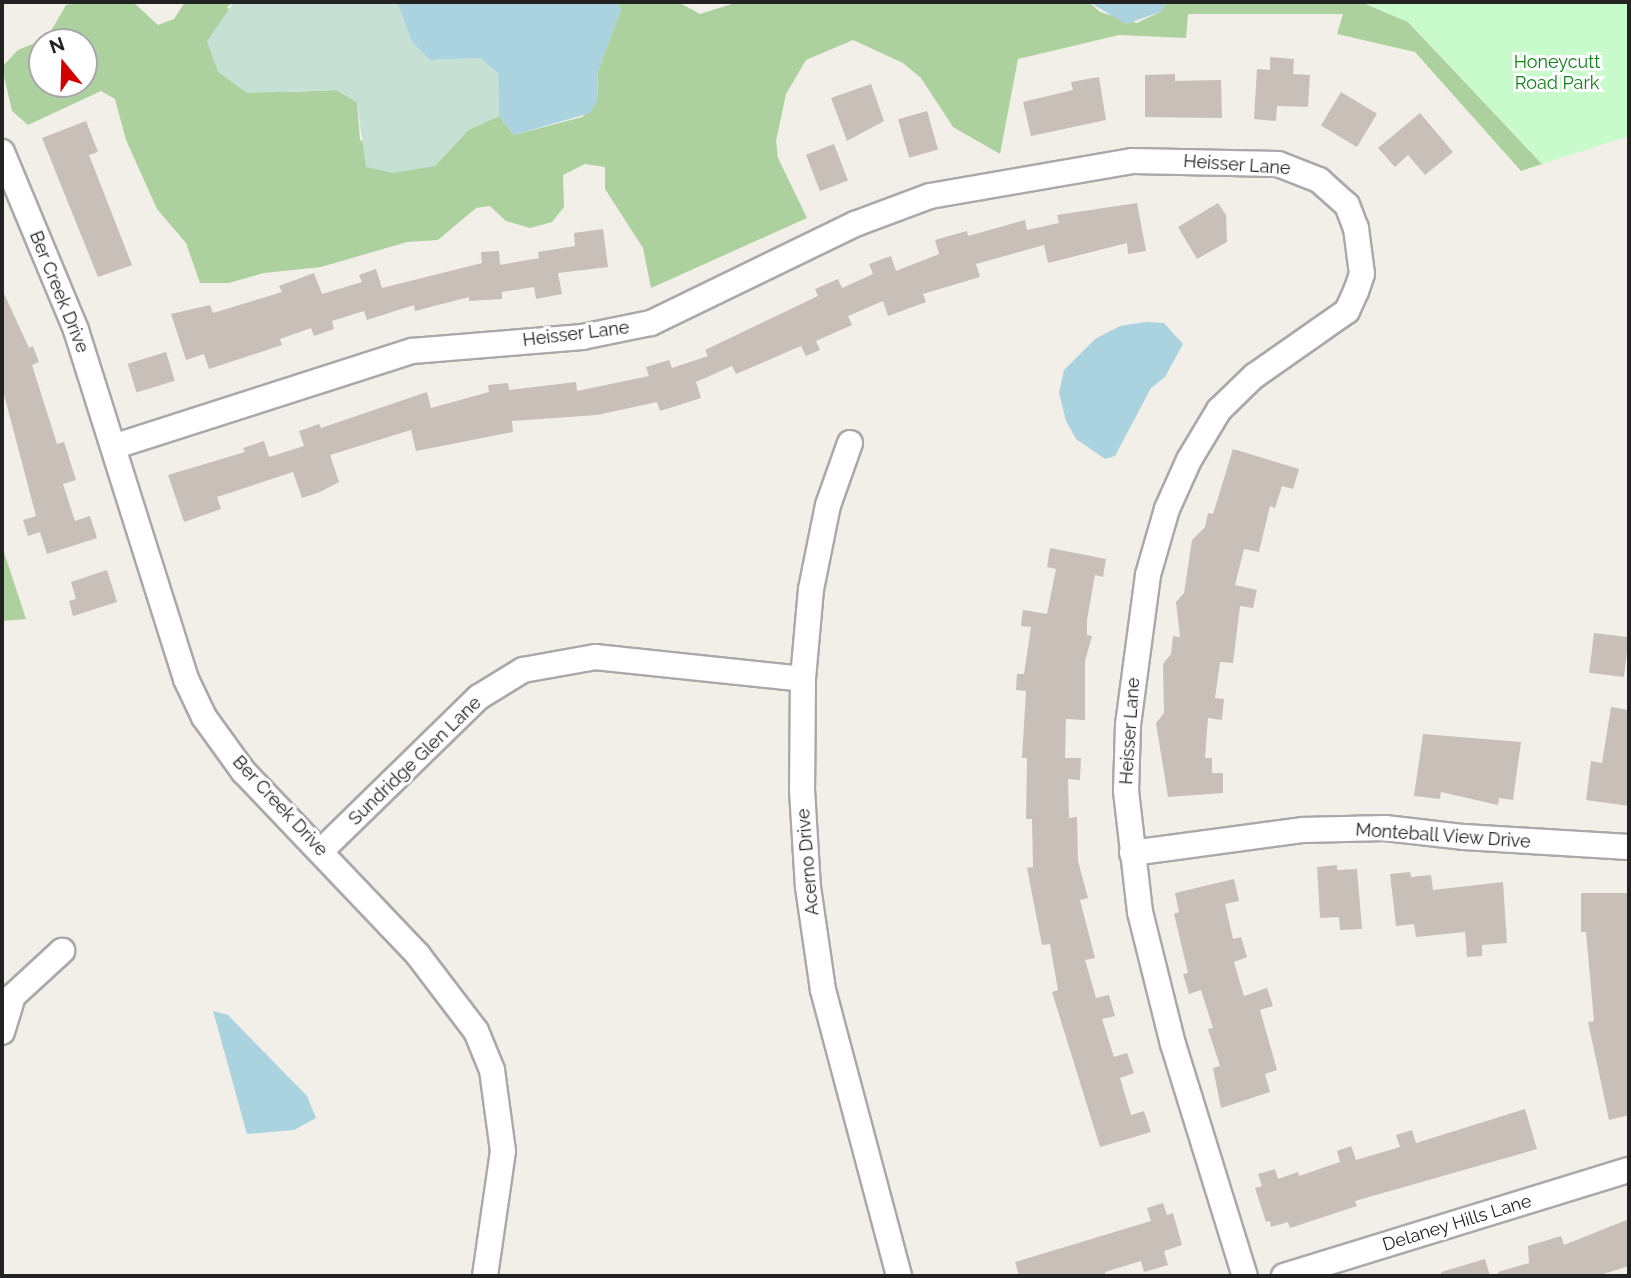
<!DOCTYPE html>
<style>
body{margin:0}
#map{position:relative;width:1631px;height:1278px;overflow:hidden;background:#f2efe9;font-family:Raleway,sans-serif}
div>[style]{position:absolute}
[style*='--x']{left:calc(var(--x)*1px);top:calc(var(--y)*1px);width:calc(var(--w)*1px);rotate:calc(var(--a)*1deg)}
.forest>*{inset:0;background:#add19e}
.wetland>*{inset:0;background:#c6e0d4}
.park>*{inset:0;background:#c8facc}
.water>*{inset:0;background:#aad3df}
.building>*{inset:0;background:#c7bfb8;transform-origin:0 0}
.roads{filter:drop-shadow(2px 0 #a9a9a9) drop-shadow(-2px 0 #a9a9a9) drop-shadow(0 2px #a9a9a9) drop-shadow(0 -2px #a9a9a9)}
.minor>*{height:24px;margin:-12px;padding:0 12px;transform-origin:12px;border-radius:12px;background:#fff}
span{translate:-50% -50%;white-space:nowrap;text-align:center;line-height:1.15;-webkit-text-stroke:6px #fff;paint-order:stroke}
.park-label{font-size:18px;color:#0c8416}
.street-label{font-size:18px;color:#222}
.frame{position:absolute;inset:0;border:4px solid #222;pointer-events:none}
.north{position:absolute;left:28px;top:28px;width:70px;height:70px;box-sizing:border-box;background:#fff;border:2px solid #a7a7a7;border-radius:50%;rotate:341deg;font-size:19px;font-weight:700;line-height:28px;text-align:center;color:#222}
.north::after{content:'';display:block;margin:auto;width:24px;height:32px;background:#d40000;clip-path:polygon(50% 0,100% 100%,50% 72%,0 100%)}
</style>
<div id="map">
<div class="forest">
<i style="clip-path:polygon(evenodd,85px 2px,133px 2px,158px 25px,174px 19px,185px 2px,234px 2px,227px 7px,290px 92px,336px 90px,357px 102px,360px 140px,435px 166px,468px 130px,499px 116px,514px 135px,582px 117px,597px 102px,598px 71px,621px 9px,617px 2px,678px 2px,700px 14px,738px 2px,1089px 2px,1100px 12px,1137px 23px,1160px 12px,1168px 2px,1361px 2px,1408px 22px,1542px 164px,1521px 171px,1415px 52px,1337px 34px,1343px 14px,1188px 14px,1186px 38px,1119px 35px,1018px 59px,1000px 154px,953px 127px,921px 78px,903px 63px,853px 40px,806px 60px,786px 94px,776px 141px,778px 158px,807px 218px,651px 288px,643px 248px,605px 189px,605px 167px,585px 164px,563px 175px,564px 207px,552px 222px,530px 228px,506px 221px,490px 206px,476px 208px,438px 240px,407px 242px,321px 267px,264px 273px,229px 283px,200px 283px,186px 243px,157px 209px,126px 140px,115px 99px,101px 91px,28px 125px,12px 111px,2px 67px,18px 50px,47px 38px,66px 5px,85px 2px,42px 42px,84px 42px,84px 84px,42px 84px,42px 42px)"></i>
<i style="clip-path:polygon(2px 546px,26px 619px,2px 621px)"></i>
</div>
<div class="wetland">
<i style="clip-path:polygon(234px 2px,397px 2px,412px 42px,430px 60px,480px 58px,498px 73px,499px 116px,468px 130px,435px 166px,393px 173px,366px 167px,357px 102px,336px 90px,247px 93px,218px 72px,207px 41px)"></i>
</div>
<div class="park">
<i style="clip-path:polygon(1361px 2px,1629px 2px,1629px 136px,1542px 164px,1409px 22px)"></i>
</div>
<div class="water">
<i style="clip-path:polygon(397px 2px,617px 2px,621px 9px,598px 71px,597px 102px,590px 113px,514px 135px,499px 116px,498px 73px,480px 58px,430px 60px,412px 42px)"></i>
<i style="clip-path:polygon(1089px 2px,1168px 2px,1160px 12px,1126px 24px)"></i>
<i style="clip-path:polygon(1146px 322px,1164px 323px,1183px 344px,1165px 377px,1151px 388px,1115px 456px,1105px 459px,1076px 439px,1066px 421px,1059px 393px,1064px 370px,1095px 339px,1120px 326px)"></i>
<i style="clip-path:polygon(213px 1011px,228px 1015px,307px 1096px,316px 1118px,294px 1130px,247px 1134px)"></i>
</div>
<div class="building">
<i style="clip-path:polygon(1270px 57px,1294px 59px,1293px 74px,1310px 75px,1308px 107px,1277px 106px,1276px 121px,1254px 119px,1257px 69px,1270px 70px)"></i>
<i style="clip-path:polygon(1175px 74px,1175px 81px,1221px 80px,1222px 118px,1145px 117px,1145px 75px)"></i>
<i style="clip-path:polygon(1099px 77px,1106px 120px,1031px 136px,1023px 102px,1073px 90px,1071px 82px)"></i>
<i style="clip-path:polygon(871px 84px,884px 121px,847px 141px,831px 98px)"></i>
<i style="left:1341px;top:92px;width:42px;height:39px;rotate:31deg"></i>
<i style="left:927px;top:111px;width:40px;height:30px;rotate:74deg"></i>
<i style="clip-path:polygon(1420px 113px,1453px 152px,1425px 175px,1408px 155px,1395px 167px,1378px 148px)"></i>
<i style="clip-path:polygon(86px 121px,98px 152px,89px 155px,132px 265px,98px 277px,42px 138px)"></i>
<i style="left:834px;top:144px;width:39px;height:30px;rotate:69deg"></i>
<i style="clip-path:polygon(1137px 203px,1146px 251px,1128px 254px,1127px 243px,1048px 263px,1044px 245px,976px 264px,980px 277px,923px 294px,926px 302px,888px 316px,883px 301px,848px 316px,852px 325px,816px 341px,820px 350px,806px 356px,801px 346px,736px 374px,732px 366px,696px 382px,701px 398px,660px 411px,657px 402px,597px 415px,512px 421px,513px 432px,416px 451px,411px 430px,330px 455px,339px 482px,320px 492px,302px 498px,293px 472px,217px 497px,221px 509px,184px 522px,168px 475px,245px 452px,243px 448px,264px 441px,269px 457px,304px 446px,299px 431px,319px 424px,321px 428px,427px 392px,431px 408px,489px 392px,488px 385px,508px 383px,509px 390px,576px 382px,577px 391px,649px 376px,646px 367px,669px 360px,672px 368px,708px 356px,705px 350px,818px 296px,815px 289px,838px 279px,842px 288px,873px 274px,869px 264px,891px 256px,896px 271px,939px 254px,935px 240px,967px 231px,968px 236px,1025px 220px,1027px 230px,1059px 223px,1057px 215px)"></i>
<i style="clip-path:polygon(1218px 203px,1226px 215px,1227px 242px,1197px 259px,1178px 227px)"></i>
<i style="clip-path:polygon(603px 229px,608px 267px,558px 273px,562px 294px,536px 299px,534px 287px,502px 292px,502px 299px,469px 301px,469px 297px,415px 311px,414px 305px,367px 320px,364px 311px,332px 321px,334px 329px,314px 336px,311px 328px,280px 339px,282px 345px,209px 369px,204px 354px,186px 360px,171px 314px,210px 305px,213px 313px,282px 292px,279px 286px,314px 273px,322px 294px,362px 282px,359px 275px,376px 269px,382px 288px,482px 263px,481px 252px,499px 251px,500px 265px,539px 258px,538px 252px,575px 246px,574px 233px)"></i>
<i style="clip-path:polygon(2px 289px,29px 348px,33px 346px,39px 362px,32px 365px,57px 444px,64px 442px,76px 480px,63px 484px,75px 521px,90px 516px,97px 538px,47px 554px,40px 532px,28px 536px,23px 520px,36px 516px,2px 387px)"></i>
<i style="left:166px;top:352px;width:30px;height:40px;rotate:73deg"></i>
<i style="clip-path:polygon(1233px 449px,1299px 469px,1293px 489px,1282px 486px,1275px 508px,1270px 506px,1259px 552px,1244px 549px,1235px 585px,1257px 590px,1253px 608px,1240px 606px,1233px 663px,1220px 662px,1215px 698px,1224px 699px,1222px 720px,1208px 718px,1205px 758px,1212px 758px,1212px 773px,1223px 773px,1223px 793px,1168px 797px,1156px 723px,1164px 713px,1163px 664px,1171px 654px,1173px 636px,1180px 637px,1176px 602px,1184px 593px,1192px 540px,1205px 527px,1208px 513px,1213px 514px)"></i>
<i style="clip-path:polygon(1050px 548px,1106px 559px,1103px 577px,1095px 575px,1087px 620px,1087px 635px,1092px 636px,1085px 661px,1085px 720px,1066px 719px,1065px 758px,1081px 758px,1080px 780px,1068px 779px,1069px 818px,1077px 817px,1078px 861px,1088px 898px,1080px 900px,1095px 958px,1085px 960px,1096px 998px,1109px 995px,1115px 1016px,1102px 1019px,1114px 1057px,1127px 1053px,1134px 1073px,1120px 1078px,1131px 1115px,1144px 1111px,1151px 1132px,1100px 1147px,1052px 992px,1058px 990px,1050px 944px,1042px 945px,1027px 868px,1033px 867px,1032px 819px,1026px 819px,1027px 758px,1022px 758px,1026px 691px,1016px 690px,1017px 674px,1024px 674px,1031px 627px,1021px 626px,1023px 610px,1047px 614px,1056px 569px,1047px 567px)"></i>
<i style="clip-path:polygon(107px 570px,117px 602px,73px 616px,69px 601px,76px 599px,71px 582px)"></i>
<i style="left:1594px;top:633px;width:35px;height:40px;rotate:7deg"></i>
<i style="clip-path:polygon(1611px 707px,1629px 710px,1629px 806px,1586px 800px,1591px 761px,1602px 763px)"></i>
<i style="clip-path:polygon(1423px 734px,1521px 742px,1513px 800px,1499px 798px,1498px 805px,1441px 792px,1440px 799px,1414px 796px)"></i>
<i style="clip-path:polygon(1337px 865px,1337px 870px,1357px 869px,1362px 929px,1340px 930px,1339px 917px,1320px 918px,1317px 867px)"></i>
<i style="clip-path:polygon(1410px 872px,1411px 877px,1431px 875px,1433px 890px,1503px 882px,1507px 943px,1482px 945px,1482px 956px,1467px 957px,1465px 932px,1416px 937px,1414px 924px,1396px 926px,1390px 874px)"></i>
<i style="clip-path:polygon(1234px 879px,1239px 901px,1225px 904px,1233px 939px,1241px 937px,1247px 957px,1234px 962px,1244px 996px,1267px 988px,1273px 1006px,1260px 1010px,1277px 1070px,1265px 1074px,1270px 1092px,1221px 1108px,1213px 1068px,1220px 1066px,1208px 1029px,1213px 1028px,1201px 990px,1189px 994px,1183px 974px,1188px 973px,1174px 914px,1179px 912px,1175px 893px)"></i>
<i style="clip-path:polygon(1581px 893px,1629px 893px,1629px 1115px,1609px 1120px,1588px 1022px,1594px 1021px,1586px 932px,1581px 932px)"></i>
<i style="clip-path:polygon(1525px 1109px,1537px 1149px,1355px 1201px,1357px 1206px,1290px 1228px,1288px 1222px,1271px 1227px,1270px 1221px,1266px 1222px,1255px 1188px,1262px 1186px,1258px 1174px,1275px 1169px,1278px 1179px,1298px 1172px,1299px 1176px,1340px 1162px,1337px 1151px,1351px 1146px,1356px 1160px,1400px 1147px,1396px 1135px,1412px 1130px,1416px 1143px)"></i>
<i style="clip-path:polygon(1163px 1203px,1167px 1215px,1173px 1213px,1182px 1245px,1164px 1251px,1168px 1265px,1144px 1272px,1141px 1261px,1105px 1272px,1106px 1276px,1019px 1276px,1015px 1262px,1151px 1221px,1147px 1208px)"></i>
<i style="clip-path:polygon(1629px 1219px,1629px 1266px,1597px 1276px,1498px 1276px,1498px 1272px,1529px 1263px,1528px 1246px,1561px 1236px,1564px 1245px)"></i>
<i style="clip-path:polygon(1485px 1259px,1490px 1276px,1442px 1276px,1441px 1272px)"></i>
</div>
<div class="roads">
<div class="minor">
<i style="--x:2;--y:152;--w:193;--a:67.4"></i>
<i style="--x:76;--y:330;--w:366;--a:72.5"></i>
<i style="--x:186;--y:679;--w:42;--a:64.7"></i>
<i style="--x:204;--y:717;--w:67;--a:54.2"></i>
<i style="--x:243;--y:771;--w:254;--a:46.4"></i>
<i style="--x:418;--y:955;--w:96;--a:52.7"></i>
<i style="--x:476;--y:1031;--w:42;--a:67.7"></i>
<i style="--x:492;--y:1070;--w:82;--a:82.3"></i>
<i style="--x:503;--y:1151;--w:126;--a:98.2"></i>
<i style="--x:850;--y:443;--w:66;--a:109.5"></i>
<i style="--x:828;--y:505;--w:86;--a:101.4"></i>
<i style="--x:811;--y:589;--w:90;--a:95.1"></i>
<i style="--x:803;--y:679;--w:111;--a:90.5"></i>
<i style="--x:802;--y:790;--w:97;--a:86.5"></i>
<i style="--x:808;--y:887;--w:104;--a:81.7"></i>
<i style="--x:823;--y:990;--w:296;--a:75.1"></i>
<i style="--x:116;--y:446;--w:311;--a:-17.8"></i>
<i style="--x:412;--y:351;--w:171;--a:-4.7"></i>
<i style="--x:582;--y:337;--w:70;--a:-11.5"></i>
<i style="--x:651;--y:323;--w:227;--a:-25.9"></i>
<i style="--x:855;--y:224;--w:80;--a:-20.5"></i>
<i style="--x:930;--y:196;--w:206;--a:-9.8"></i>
<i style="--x:1133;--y:161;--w:145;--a:1.2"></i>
<i style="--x:1278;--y:164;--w:44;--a:21.3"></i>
<i style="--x:1319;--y:180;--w:38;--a:42"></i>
<i style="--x:1347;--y:205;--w:25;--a:69"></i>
<i style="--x:1356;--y:228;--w:46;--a:82.6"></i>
<i style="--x:1362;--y:274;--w:18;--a:109"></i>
<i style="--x:1356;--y:291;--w:22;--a:114"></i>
<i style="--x:1347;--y:311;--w:113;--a:145"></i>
<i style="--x:1254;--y:376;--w:49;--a:135.8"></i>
<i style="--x:1219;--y:410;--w:58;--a:121"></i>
<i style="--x:1189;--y:460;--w:54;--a:114.2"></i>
<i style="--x:1167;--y:509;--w:69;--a:106.1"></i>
<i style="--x:1148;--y:575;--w:151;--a:97.6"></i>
<i style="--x:1128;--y:725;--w:66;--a:91.7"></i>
<i style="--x:1126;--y:791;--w:122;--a:83.4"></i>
<i style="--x:1140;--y:912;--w:136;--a:76"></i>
<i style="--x:1173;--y:1044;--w:243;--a:72.8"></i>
<i style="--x:321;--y:851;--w:221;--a:-44.3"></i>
<i style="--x:479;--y:697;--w:52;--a:-31.5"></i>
<i style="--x:523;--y:670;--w:73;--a:-10.2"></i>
<i style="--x:595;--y:657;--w:209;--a:6"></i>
<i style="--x:1132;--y:853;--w:173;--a:-7.7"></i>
<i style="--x:1303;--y:830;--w:82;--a:-1.4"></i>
<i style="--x:1385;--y:828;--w:80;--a:6.5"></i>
<i style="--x:1464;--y:837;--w:165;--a:3.5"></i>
<i style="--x:2;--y:1032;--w:38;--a:-73"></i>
<i style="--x:13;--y:996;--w:67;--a:-42.6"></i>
<i style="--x:1284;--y:1276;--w:361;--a:-17.1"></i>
</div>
</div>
<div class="park-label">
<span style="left:1557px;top:73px">Honeycutt<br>Road Park</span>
</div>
<div class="street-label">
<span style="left:1237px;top:165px;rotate:4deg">Heisser Lane</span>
<span style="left:59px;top:292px;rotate:68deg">Ber Creek Drive</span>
<span style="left:576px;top:334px;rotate:-7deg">Heisser Lane</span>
<span style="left:1130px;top:731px;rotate:-86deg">Heisser Lane</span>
<span style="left:415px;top:761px;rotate:-44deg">Sundridge Glen Lane</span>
<span style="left:280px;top:806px;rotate:47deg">Ber Creek Drive</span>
<span style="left:1443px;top:836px;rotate:4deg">Monteball View Drive</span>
<span style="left:808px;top:862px;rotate:-95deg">Acerno Drive</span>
<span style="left:1457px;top:1223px;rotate:-17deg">Delaney Hills Lane</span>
</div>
<div class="frame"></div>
<div class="north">N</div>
</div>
